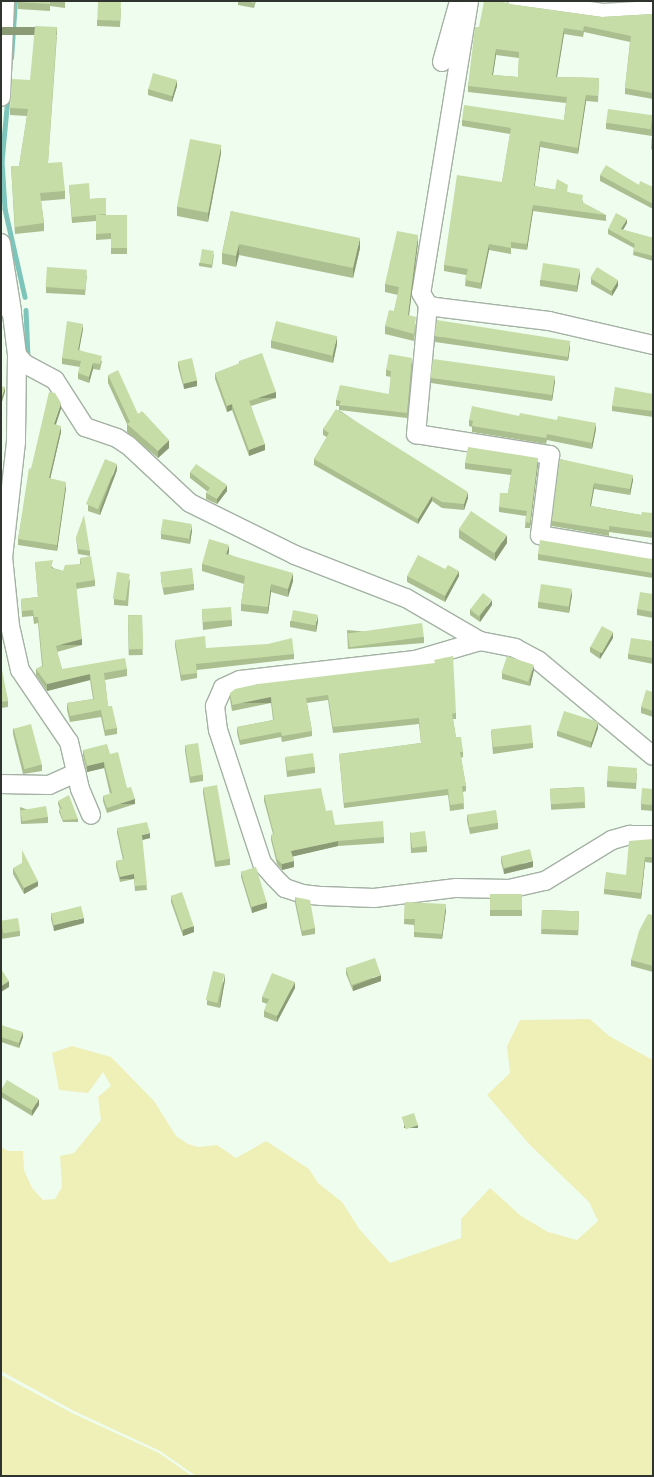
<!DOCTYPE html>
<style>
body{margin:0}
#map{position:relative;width:654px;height:1477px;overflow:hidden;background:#effdef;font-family:Ubuntu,sans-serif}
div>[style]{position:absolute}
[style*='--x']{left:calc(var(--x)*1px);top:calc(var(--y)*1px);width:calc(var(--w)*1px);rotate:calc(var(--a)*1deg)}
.green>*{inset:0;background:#efefb8}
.stream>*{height:4.5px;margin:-2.25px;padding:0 2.25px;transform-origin:2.25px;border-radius:2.25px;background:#7dc5ba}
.roads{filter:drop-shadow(1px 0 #a4b1a4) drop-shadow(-1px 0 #a4b1a4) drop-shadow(0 1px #a4b1a4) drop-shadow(0 -1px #a4b1a4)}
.minor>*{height:18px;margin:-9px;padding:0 9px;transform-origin:9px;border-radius:9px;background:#fff}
.wall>*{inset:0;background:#aabe90;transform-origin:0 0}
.shaded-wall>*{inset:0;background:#8b9b76;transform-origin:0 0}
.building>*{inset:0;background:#c6dda8;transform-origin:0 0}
span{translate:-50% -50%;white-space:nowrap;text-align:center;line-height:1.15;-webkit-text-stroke:4px #fff;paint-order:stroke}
.frame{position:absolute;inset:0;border:2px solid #2f342f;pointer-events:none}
</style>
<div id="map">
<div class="green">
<i style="clip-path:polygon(590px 1019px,609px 1036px,653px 1060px,653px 1476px,196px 1476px,160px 1451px,74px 1411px,1px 1371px,1px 1147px,8px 1151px,23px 1151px,24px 1170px,32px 1188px,43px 1200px,55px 1199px,62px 1187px,60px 1156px,74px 1153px,101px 1120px,98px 1097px,111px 1086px,103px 1072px,88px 1093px,59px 1090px,52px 1053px,72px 1046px,111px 1057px,154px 1101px,176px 1136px,188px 1144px,198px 1147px,217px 1145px,236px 1158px,266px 1141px,309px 1169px,318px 1183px,342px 1202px,360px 1230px,390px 1263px,461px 1238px,461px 1219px,490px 1188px,521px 1216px,548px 1232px,577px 1240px,598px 1221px,589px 1202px,530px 1145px,487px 1095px,510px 1073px,507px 1046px,520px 1020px)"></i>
<i style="clip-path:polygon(1px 1375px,72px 1413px,159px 1453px,192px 1476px,1px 1476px)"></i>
</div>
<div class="stream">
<i style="--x:11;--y:58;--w:57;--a:-86"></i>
<i style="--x:8;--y:98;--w:63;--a:95.4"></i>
<i style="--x:2;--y:161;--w:48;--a:86.4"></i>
<i style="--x:5;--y:209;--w:90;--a:77.2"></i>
<i style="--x:26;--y:310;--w:47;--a:87.6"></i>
</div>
<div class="roads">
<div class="minor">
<i style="--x:469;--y:1;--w:296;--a:99.3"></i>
<i style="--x:421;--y:293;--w:14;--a:60"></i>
<i style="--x:428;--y:305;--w:7;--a:16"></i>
<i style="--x:435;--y:307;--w:115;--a:7"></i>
<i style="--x:549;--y:321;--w:107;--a:13"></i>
<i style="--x:517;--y:1;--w:87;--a:7.9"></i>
<i style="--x:603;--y:13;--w:50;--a:-3.4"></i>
<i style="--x:442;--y:62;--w:63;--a:-74.4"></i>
<i style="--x:1;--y:97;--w:96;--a:-87.6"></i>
<i style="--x:1;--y:243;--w:69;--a:80.8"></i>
<i style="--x:1;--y:298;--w:19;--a:55"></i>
<i style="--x:12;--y:314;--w:41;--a:83"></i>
<i style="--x:17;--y:355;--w:12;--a:48"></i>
<i style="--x:25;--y:364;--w:34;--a:28"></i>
<i style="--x:55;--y:380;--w:56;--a:57.4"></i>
<i style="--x:85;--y:427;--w:34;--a:19"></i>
<i style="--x:117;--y:438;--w:14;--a:34"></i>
<i style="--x:129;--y:446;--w:83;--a:43.1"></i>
<i style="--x:190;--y:503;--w:117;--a:26.3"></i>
<i style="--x:295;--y:555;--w:119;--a:21.2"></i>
<i style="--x:406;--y:598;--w:86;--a:30.2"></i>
<i style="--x:480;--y:641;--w:36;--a:11"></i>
<i style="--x:515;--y:648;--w:27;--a:28"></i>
<i style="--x:539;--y:661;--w:148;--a:39.8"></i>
<i style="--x:428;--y:305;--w:130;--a:95.3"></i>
<i style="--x:416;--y:434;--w:136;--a:8.9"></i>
<i style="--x:550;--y:455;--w:81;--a:97.1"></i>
<i style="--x:540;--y:535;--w:115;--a:9.5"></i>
<i style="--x:17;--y:355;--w:87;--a:90.7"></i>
<i style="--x:16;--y:442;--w:116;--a:96.4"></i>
<i style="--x:3;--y:557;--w:69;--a:84.2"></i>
<i style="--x:10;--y:626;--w:45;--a:77.2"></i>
<i style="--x:20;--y:670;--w:87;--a:55.8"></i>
<i style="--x:69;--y:742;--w:48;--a:76.8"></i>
<i style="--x:80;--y:789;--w:28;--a:67"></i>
<i style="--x:480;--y:641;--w:68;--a:163.7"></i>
<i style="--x:415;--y:660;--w:176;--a:173.5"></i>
<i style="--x:240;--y:680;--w:19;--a:155"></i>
<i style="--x:223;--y:688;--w:20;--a:114"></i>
<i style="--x:215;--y:706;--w:24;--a:83"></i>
<i style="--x:218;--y:730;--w:140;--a:71.7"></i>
<i style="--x:262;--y:863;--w:18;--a:49"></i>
<i style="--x:274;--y:877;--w:16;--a:45"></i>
<i style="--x:285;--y:888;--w:18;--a:19"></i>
<i style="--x:302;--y:894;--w:20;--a:6"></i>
<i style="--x:322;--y:896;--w:52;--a:2.2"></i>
<i style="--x:374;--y:898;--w:83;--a:-7"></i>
<i style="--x:456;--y:888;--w:53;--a:1.1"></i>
<i style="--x:509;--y:889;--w:37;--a:-13"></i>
<i style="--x:545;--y:881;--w:79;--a:-31.5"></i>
<i style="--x:612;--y:840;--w:19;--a:-16"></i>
<i style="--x:630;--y:835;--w:23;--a:0"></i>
<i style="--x:1;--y:784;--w:48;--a:1.2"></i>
<i style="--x:49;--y:785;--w:30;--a:-24"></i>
</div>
</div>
<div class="wall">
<i style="clip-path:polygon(18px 1px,65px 1px,65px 8px,50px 6px,50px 11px,18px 9px)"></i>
<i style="clip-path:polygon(238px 1px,256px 1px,254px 8px,238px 5px)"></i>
<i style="clip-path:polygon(evenodd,516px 5px,602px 17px,653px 14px,653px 99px,625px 94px,625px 88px,630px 42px,584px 32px,583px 37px,564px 34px,557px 77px,599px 78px,598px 102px,586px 101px,578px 154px,540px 147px,534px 186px,568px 192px,583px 201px,583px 203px,606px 215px,606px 221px,533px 211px,527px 250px,511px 248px,511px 254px,489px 250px,481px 289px,465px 286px,466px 275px,444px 271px,444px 265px,502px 182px,510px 134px,462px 126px,462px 120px,564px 120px,566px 103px,468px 92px,468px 86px,479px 27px,516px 5px,496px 55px,519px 58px,518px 77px,493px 75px,496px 55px)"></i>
<i style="clip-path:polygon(121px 8px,120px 27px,97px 26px,97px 20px)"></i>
<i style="clip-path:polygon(57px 35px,48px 163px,65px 191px,65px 199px,41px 201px,44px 223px,44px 231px,15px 234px,11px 166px,19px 166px,27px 116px,10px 115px,10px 108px,30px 80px)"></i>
<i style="clip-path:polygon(177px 86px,172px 102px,148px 95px,148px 89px)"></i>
<i style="clip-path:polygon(653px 115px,653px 150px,651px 149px,652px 136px,606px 129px,606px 123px)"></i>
<i style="clip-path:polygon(221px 153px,208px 222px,177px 216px,177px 207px)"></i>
<i style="clip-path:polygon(600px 175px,639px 185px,653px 187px,653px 209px,600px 181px)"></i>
<i style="clip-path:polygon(69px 185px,90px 199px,106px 198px,106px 215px,127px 215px,127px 254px,111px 254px,111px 239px,96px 240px,96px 221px,72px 223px)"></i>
<i style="clip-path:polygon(231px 211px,360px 248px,353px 278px,239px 255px,236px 267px,222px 264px,222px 253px)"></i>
<i style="clip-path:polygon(627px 223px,623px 230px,653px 238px,653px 261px,633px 255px,634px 248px,608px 234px,608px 229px)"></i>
<i style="clip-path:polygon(418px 243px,409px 315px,416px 325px,414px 341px,385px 334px,385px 326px,394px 311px,398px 295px,385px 292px,385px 284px)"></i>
<i style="clip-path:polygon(214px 254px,212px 268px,199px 266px,199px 263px)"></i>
<i style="clip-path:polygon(87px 275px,85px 295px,46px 293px,46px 287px)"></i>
<i style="clip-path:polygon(580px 275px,577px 292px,540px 286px,540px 280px)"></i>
<i style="clip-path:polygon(591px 278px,618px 286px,612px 296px,591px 284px)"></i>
<i style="clip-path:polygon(83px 329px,79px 350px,102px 361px,100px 370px,93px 369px,89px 383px,78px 379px,78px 373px,80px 367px,62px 364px,62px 358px)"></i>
<i style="clip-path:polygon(435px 336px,570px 347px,568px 361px,435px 342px)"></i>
<i style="clip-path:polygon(271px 340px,337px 344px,333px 363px,271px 348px)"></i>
<i style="clip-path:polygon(178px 361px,197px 386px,184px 389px,178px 367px)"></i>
<i style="clip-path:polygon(239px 361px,276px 398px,251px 406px,265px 450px,249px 456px,232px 410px,227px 412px,215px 379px,215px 373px,239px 364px)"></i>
<i style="clip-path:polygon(412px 364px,407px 418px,339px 410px,468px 498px,464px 510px,442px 508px,432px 501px,418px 524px,314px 465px,314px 459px,327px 437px,323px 435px,323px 429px,339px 410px,339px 406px,336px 406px,336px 400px,389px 394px,391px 377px,386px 376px,386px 370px)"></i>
<i style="clip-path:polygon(108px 375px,138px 414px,169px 448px,158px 458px,127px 432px,127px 424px,108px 383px)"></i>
<i style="clip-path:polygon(431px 378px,555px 381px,552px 401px,431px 383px)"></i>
<i style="clip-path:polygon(653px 394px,653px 417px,612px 411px,612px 406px)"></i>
<i style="clip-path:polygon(61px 409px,56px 424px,61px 432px,50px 479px,66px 488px,57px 551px,18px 545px,18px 539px,31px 469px)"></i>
<i style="clip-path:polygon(519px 416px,596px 429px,592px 449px,547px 440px,546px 444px,472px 432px,472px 427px,469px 426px,469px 420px)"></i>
<i style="clip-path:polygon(560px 459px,633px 480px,630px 495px,594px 489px,591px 506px,641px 515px,653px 513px,653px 538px,609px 532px,609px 536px,552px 526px,552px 521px)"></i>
<i style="clip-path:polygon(465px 463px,538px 464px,530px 528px,525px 528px,526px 516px,499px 512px,499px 507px,508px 493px,511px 475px,465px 469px)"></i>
<i style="clip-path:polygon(117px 470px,100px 515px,88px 511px,88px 505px)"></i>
<i style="clip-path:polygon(190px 472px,227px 491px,217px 504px,206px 499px,206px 493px,208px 492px,190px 478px)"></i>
<i style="clip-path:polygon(459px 529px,507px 543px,495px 561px,459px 538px)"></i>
<i style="clip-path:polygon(192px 530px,190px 544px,161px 539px,161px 534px)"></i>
<i style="clip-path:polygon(76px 537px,90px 551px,90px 556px,78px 554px)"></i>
<i style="clip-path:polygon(229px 552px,228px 554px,293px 581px,288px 597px,271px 592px,268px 614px,241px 611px,241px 604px,244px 584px,202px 571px,202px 564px)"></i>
<i style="clip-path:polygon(538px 554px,651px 559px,653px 558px,653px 578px,538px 560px)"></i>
<i style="clip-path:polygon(80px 558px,95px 580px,95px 586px,76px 589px,82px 645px,57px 652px,62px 669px,127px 669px,127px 676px,105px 680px,108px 706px,117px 728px,117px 734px,105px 736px,101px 717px,70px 722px,67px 710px,67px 703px,93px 699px,90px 680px,47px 691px,36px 675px,36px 669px,42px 666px,38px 623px,34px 624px,33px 616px,22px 617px,21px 599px,38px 597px,35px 562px,53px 567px,53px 568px,63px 571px,80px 564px)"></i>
<i style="clip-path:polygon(445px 569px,459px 576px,445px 602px,407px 582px,407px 576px)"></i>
<i style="clip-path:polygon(161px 574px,194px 584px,194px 590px,164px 595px,161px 580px)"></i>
<i style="clip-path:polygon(130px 579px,128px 606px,114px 605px,114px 599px)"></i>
<i style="clip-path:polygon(653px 594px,653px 618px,637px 615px,637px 609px)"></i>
<i style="clip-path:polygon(572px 595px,569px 613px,538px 608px,538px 602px)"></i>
<i style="clip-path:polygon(492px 605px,480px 622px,470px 615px,470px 609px)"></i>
<i style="clip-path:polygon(202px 610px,232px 620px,232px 626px,203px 630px)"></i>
<i style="left:142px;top:615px;width:40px;height:14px;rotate:89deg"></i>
<i style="clip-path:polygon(290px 621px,318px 621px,316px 632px,290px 627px)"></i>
<i style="clip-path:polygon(347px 630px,424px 637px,424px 643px,348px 649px)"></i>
<i style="clip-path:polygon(613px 638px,600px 659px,590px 652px,590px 647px)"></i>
<i style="clip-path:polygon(175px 640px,206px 648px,294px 654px,294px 659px,197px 670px,197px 678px,181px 681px,175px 646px)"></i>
<i style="clip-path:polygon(653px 641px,653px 664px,628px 659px,628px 654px)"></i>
<i style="clip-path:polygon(1px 670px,8px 701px,8px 707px,1px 708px)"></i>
<i style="clip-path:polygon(534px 670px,530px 686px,502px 679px,502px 673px)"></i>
<i style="clip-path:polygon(258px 684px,456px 713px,456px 719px,453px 719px,456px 737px,463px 752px,463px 757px,461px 758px,466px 786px,466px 791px,463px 792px,464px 809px,450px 811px,448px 795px,344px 808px,339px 754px,421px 743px,419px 724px,333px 733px,328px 700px,307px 703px,312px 731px,312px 736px,282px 742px,281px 737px,240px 745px,237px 733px,237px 727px,273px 720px,271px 703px,232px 711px,230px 699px,230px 693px)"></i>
<i style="clip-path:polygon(653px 692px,653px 717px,641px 713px,641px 707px)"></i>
<i style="clip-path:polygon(13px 728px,42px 765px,42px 771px,23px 774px,13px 734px)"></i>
<i style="clip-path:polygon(598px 728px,591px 748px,557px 736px,557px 731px)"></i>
<i style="clip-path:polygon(491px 731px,533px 743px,533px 748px,493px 754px)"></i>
<i style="clip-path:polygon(185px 745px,203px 775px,203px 781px,190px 783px,185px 751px)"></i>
<i style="clip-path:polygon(83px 750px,110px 754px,135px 804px,107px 813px,103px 801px,103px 796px,110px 794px,104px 768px,87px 772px,83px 756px)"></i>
<i style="clip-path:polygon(285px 758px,315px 767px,315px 773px,287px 777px)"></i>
<i style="clip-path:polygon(637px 773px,636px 789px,607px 787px,607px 781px)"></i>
<i style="clip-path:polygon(203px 787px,230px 859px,230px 865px,215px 867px,203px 793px)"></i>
<i style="left:584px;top:787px;width:21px;height:34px;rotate:87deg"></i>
<i style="clip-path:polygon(653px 789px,653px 811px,641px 810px,641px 804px)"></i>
<i style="clip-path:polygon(264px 795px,326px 811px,335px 825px,384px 837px,384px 843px,338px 846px,293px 856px,294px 867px,282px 870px,277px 864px,271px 840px,271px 835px,273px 834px,264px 801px)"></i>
<i style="clip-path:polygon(58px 801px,78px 819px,78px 822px,63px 822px,59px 812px,59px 809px,60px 809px,58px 804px)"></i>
<i style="clip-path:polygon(20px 807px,48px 817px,48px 823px,21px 824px)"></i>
<i style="clip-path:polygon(467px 815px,498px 823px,498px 829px,470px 834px,467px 821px)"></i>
<i style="clip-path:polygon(117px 828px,150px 838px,142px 840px,147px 890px,135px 891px,134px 879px,120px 882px,116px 866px,116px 861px,123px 860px,117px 833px)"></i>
<i style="clip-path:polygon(410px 832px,427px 846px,427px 852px,411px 853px)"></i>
<i style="clip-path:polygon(653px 839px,653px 863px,645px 862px,641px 899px,604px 894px,604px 889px,626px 875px)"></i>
<i style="clip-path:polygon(501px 856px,533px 867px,504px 874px,501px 862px)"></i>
<i style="clip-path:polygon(13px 868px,38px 886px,24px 894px,13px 874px)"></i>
<i style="clip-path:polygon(241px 871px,267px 908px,252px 913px,241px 877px)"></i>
<i style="left:490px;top:894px;width:32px;height:22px"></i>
<i style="clip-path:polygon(171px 896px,194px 932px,183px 936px,171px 902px)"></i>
<i style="clip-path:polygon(295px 897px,315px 928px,315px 934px,302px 936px,295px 903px)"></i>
<i style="clip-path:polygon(405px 902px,446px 910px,442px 939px,414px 937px,414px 925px,404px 924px)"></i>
<i style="left:542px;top:910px;width:37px;height:24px;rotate:2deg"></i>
<i style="clip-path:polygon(51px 913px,84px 923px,54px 931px,51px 919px)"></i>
<i style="clip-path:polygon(653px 915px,653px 972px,631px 966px,631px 960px)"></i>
<i style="clip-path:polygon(1px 921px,20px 931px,20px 936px,1px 939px)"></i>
<i style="clip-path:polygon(346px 968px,381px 981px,353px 991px,346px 974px)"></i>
<i style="clip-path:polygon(225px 980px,220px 1008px,207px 1005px,207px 1000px)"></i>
<i style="clip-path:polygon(295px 988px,277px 1022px,264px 1017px,264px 1011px,267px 1004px,262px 1002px,262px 997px)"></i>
<i style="clip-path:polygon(1px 1025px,23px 1037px,19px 1048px,1px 1042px)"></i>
<i style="clip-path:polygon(1px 1091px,39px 1105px,32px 1116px,1px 1097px)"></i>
</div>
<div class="shaded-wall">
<i style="left:57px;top:27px;width:8px;height:136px;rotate:90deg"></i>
<i style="clip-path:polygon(564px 28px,564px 34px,556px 83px,556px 77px)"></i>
<i style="clip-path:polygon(496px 49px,496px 55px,492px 81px,492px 75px)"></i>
<i style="clip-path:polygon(177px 80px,177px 86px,172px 102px,172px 96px)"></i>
<i style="clip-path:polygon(586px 95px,586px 101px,578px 154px,578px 148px)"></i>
<i style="clip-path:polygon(540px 141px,540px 147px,534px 192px,534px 186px)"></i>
<i style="clip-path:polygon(221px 145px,221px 153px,208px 222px,208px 213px)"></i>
<i style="clip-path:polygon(533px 205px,533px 211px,527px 250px,527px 244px)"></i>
<i style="clip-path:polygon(627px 219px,627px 223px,621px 233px,621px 229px)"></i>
<i style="clip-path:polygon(418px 235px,418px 243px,408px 323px,408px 315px)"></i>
<i style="clip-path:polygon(360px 238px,360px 248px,353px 278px,353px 268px)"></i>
<i style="clip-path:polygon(239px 244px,239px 255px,236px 267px,236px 256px)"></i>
<i style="clip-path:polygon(489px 244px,489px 250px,481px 289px,481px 283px)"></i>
<i style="clip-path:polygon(580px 269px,580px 275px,577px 292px,577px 287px)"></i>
<i style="clip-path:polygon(618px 280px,618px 286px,612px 296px,612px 291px)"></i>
<i style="clip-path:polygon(83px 324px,83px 329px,78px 356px,78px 350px)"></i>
<i style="clip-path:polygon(337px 336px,337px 344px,333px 363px,333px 355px)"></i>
<i style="clip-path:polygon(570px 341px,570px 347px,568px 361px,568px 356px)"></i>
<i style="clip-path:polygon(412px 358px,412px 364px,407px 418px,407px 413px)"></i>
<i style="clip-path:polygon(93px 363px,93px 369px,89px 383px,89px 377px)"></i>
<i style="clip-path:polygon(555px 376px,555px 381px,552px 401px,552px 395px)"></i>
<i style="clip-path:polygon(197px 380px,197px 386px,184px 389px,184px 384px)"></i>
<i style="clip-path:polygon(5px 387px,5px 392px,1px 405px,1px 399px)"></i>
<i style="left:276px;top:392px;width:6px;height:28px;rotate:90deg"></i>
<i style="clip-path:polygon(61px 403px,61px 409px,54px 430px,54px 424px)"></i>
<i style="clip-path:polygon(232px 404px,232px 410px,227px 412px,227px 406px)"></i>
<i style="clip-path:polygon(596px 423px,596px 429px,592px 449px,592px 443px)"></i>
<i style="clip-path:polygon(61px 426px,61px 432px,49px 484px,49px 478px)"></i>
<i style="clip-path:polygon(169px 440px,169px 448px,158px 458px,158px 451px)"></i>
<i style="clip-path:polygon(265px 444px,265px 450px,249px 456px,249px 450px)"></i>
<i style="clip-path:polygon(538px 458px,538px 464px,530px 528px,530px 523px)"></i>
<i style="clip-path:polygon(117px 464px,117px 470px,100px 515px,100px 510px)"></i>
<i style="clip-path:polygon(633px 475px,633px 480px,630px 495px,630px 489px)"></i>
<i style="clip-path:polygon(66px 482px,66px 488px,57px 551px,57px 545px)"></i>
<i style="clip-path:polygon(594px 483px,594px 489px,590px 511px,590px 506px)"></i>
<i style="clip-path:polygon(227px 485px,227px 491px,217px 504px,217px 499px)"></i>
<i style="clip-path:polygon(468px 492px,468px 498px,464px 510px,464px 504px)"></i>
<i style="clip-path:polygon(432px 496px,432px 501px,418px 524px,418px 519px)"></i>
<i style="clip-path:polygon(192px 524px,192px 530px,190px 544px,190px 538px)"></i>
<i style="clip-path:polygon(507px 535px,507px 543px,495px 561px,495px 553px)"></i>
<i style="clip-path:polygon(229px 545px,229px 552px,226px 561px,226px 554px)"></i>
<i style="clip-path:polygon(459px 571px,459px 576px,445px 602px,445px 596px)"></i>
<i style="clip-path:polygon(293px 573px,293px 581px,288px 597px,288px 589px)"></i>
<i style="clip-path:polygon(271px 584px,271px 592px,268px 614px,268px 607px)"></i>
<i style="clip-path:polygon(572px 589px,572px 595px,569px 613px,569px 608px)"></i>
<i style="clip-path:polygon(492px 600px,492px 605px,480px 622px,480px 616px)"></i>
<i style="clip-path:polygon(318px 615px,318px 621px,316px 632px,316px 626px)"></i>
<i style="clip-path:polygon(613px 632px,613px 638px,600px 659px,600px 653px)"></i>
<i style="left:82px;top:639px;width:6px;height:27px;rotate:90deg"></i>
<i style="clip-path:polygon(534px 665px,534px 670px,530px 686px,530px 680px)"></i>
<i style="clip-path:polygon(90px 674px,90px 680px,47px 691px,47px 684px)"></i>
<i style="left:271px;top:697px;width:6px;height:40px;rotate:90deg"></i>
<i style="clip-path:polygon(598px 722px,598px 728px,591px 748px,591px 742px)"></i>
<i style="clip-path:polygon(104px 762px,104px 768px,87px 772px,87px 766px)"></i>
<i style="left:135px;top:799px;width:5px;height:29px;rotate:90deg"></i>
<i style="clip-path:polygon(150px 833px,150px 838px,142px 840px,142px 835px)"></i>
<i style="clip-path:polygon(338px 841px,338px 846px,291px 857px,291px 851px)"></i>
<i style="clip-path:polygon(645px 857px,645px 862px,641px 899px,641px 893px)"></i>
<i style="clip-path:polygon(294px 861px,294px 867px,282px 870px,282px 864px)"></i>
<i style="clip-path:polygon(533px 861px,533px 867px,504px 874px,504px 869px)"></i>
<i style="left:134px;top:874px;width:5px;height:14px;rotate:90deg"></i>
<i style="clip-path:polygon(38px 881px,38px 886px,24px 894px,24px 888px)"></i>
<i style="clip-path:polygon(267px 902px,267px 908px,252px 913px,252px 907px)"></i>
<i style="clip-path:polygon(446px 904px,446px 910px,442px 939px,442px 934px)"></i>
<i style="clip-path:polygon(84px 918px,84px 923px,54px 931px,54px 925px)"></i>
<i style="clip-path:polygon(194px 926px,194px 932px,183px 936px,183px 930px)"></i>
<i style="clip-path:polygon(225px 974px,225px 980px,220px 1008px,220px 1002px)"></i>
<i style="clip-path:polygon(381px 975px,381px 981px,353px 991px,353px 986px)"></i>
<i style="clip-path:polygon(9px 981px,9px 987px,1px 992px,1px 986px)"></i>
<i style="clip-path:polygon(295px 982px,295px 988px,277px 1022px,277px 1016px)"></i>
<i style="clip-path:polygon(23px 1032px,23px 1037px,19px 1048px,19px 1043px)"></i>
<i style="clip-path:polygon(39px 1099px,39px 1105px,32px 1116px,32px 1110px)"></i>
<i style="left:418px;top:1125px;width:3px;height:14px;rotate:90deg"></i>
</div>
<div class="building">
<i style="clip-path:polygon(18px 1px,50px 1px,50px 4px,18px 2px)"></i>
<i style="left:98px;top:1px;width:23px;height:19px;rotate:2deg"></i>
<i style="clip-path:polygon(245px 1px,255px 1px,254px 3px)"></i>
<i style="clip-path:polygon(evenodd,484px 1px,499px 1px,516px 5px,602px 17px,653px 14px,653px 93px,625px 88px,631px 36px,584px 26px,583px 31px,564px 28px,556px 77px,599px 78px,598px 96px,586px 95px,578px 148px,540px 141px,534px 186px,555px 190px,557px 179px,568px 185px,567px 192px,583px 195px,582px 202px,606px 215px,533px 205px,527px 244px,511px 242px,511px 248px,489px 244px,481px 283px,465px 280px,468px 269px,444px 265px,457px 175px,502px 182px,511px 128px,462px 120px,464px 105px,564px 120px,567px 97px,468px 86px,475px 27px,479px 27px,484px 1px,496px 49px,519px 52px,518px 77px,492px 75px,496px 49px)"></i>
<i style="clip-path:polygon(35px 26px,57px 27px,48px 163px,62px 162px,65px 191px,40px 193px,44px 223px,15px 227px,11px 166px,19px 166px,28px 109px,10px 108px,12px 79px,30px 80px)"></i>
<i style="left:153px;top:73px;width:25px;height:17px;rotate:16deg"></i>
<i style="left:608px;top:109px;width:45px;height:14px;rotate:8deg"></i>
<i style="clip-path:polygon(653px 130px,653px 144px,651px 143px)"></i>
<i style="left:190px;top:139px;width:32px;height:69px;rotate:11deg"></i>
<i style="clip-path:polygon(606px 165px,639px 185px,640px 181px,653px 187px,653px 204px,600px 175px)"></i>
<i style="clip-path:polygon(89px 183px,90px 199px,106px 198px,106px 214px,96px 215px,127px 215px,127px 248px,111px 248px,111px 233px,96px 234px,96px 215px,72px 217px,69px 185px)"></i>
<i style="clip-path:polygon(231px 211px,360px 238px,353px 268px,239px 244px,236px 256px,222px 253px)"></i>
<i style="clip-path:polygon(616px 213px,627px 219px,621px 229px,653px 238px,653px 256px,633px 251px,635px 244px,608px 229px)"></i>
<i style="clip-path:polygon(397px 231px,418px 235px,408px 315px,416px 317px,414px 334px,385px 326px,389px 310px,394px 311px,399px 287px,385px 284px)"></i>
<i style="left:202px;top:249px;width:12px;height:14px;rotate:9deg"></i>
<i style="left:543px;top:263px;width:37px;height:17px;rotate:9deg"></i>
<i style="left:47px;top:267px;width:40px;height:20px;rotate:4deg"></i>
<i style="left:597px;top:267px;width:25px;height:13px;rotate:32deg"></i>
<i style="left:437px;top:320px;width:135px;height:16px;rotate:9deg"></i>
<i style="clip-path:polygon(67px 321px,83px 324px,78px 350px,102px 356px,100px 364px,93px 363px,89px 377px,78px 373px,81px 361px,62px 358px)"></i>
<i style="left:276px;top:321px;width:63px;height:20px;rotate:14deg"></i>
<i style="clip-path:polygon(262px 353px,276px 392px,249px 401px,265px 444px,249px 450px,232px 404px,227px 406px,215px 373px,240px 363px,239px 361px)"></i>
<i style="clip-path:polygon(389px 354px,412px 358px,407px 413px,339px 405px,341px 401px,336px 400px,340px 385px,389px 394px,391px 371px,386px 370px)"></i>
<i style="left:192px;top:358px;width:23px;height:14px;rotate:77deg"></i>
<i style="left:433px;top:359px;width:123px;height:19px;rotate:8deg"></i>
<i style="clip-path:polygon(118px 370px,138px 414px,142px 411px,169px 440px,158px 451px,127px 424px,130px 422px,108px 375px)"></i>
<i style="clip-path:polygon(1px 386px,5px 387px,1px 399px)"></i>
<i style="clip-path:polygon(615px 387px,653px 394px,653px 411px,612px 406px)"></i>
<i style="clip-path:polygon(49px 392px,55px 393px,61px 403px,54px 424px,61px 426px,49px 478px,66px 482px,57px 545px,18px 539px,29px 468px,31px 469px)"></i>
<i style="clip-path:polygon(472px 406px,519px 416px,520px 413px,557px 420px,558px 416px,596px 423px,592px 443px,547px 434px,546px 438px,472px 426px,473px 421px,469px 420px)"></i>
<i style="clip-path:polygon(336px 409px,468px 492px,464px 504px,442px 502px,432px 496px,418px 519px,314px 459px,329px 433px,323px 429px)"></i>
<i style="clip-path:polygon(468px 447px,538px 458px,530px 523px,525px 522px,527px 511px,499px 507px,500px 493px,508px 493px,512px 469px,465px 463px)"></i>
<i style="left:105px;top:459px;width:13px;height:49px;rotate:23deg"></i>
<i style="clip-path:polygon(560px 459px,633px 475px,630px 489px,594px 483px,590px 506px,641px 515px,642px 512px,653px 513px,653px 532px,609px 526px,609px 530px,552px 521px)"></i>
<i style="clip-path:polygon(196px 464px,227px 485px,217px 499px,206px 493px,210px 488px,190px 472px)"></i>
<i style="left:471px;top:511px;width:43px;height:22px;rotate:34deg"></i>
<i style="clip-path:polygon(84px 515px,90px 551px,78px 549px,76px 537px)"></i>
<i style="left:163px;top:519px;width:29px;height:15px;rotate:10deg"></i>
<i style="clip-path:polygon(209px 539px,229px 545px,226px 554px,293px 573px,288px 589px,271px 584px,268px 607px,241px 604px,245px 576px,202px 564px)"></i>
<i style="clip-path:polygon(540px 540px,651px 559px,653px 558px,653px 573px,538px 554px)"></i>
<i style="clip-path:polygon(418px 555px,445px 569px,448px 565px,459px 571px,445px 596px,407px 576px)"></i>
<i style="clip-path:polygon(91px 556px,95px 580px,76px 583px,82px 639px,56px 646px,62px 669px,125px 658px,127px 669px,104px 673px,108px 706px,112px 706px,117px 728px,105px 730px,101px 710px,70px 716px,67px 703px,94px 699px,90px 674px,47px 684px,36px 669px,43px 666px,38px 617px,34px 617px,33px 610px,22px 611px,21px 599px,38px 597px,35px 562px,53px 560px,51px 568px,63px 571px,65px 565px,81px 564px,80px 558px)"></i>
<i style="left:192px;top:568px;width:16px;height:32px;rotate:83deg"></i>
<i style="left:117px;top:572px;width:13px;height:27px;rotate:9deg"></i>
<i style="left:541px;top:584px;width:31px;height:18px;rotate:9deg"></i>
<i style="clip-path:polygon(640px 592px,653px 594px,653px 612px,637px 609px)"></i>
<i style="left:483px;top:593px;width:11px;height:21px;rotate:38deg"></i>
<i style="left:231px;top:607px;width:13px;height:29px;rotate:86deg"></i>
<i style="left:293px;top:610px;width:25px;height:11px;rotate:11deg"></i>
<i style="left:142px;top:615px;width:34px;height:14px;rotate:88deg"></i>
<i style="left:422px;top:623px;width:14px;height:75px;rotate:82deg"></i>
<i style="left:602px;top:626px;width:13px;height:24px;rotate:29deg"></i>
<i style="clip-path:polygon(205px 636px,206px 648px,268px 644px,292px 638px,294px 654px,196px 664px,197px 673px,181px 675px,175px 640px)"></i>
<i style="clip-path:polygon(631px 638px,653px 641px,653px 658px,628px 654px)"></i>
<i style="clip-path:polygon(453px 656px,456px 713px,452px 714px,456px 737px,461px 737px,463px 752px,460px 752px,466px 786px,462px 786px,464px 803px,450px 805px,448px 789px,344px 803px,339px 754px,421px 743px,419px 718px,333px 727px,328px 695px,306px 698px,312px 731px,282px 736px,281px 732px,240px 740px,237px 727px,274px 720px,271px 697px,232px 705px,230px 693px,235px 689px,258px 684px,435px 663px,434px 660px)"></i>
<i style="left:507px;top:656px;width:28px;height:18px;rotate:18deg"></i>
<i style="clip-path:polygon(1px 670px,2px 670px,8px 701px,1px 702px)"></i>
<i style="clip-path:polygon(646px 690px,653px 692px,653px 711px,641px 707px)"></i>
<i style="left:564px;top:711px;width:36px;height:21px;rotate:18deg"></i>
<i style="left:31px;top:724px;width:42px;height:18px;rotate:75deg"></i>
<i style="left:531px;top:725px;width:18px;height:40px;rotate:84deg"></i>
<i style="left:198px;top:743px;width:32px;height:13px;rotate:81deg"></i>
<i style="clip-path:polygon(107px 744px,110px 754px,118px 752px,127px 788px,131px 787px,135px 799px,107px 808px,103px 796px,112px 793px,104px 762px,87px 766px,83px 750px)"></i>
<i style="left:313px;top:753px;width:14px;height:28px;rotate:82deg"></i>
<i style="left:608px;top:766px;width:29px;height:15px;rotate:4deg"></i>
<i style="left:217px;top:785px;width:75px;height:14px;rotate:80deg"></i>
<i style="left:584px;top:787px;width:15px;height:34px;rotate:86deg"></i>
<i style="clip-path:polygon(321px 788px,326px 811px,332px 810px,335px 825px,383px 821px,384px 837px,338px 841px,291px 851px,294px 861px,282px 864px,277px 859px,271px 835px,274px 834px,264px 795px)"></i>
<i style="left:642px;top:788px;width:11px;height:16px;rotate:5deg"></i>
<i style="clip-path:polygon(69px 795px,78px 819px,63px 820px,59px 809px,62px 809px,58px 801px)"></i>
<i style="left:46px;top:806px;width:11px;height:26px;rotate:80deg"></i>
<i style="left:496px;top:810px;width:13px;height:29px;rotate:81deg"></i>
<i style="clip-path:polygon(147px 822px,150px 833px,142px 835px,147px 885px,135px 886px,134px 874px,120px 877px,116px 861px,124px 859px,117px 828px)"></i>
<i style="left:425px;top:831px;width:15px;height:15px;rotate:82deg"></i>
<i style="clip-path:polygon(653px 839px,653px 857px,645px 857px,641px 893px,604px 889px,606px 872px,626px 875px,629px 841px)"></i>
<i style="left:530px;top:849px;width:12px;height:30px;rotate:76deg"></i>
<i style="clip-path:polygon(22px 850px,38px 881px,24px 888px,13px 868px,22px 863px)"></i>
<i style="left:256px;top:867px;width:37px;height:16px;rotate:73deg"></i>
<i style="left:182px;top:892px;width:36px;height:12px;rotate:71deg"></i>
<i style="left:490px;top:894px;width:32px;height:16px"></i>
<i style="clip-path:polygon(295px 897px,310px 900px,315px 928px,302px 931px)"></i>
<i style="clip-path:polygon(405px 902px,446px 904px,442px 934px,414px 932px,415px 919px,404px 919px)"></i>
<i style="left:81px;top:906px;width:12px;height:31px;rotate:76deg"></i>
<i style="left:542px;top:910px;width:37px;height:19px;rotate:2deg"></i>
<i style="clip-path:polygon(648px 914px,653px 915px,653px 966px,631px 960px,639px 931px)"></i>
<i style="left:18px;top:918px;width:13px;height:17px;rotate:81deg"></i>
<i style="left:375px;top:958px;width:18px;height:31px;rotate:71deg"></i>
<i style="clip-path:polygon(1px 969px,9px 981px,1px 986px)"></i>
<i style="left:213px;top:971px;width:12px;height:30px;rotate:14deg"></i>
<i style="clip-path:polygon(272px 973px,295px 982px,277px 1016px,264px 1011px,269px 999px,262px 997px)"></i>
<i style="clip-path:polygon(1px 1025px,23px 1032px,19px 1043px,1px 1037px)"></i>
<i style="left:7px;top:1080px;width:37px;height:13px;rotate:31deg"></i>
<i style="left:414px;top:1113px;width:13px;height:13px;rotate:72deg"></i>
</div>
<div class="frame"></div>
</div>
